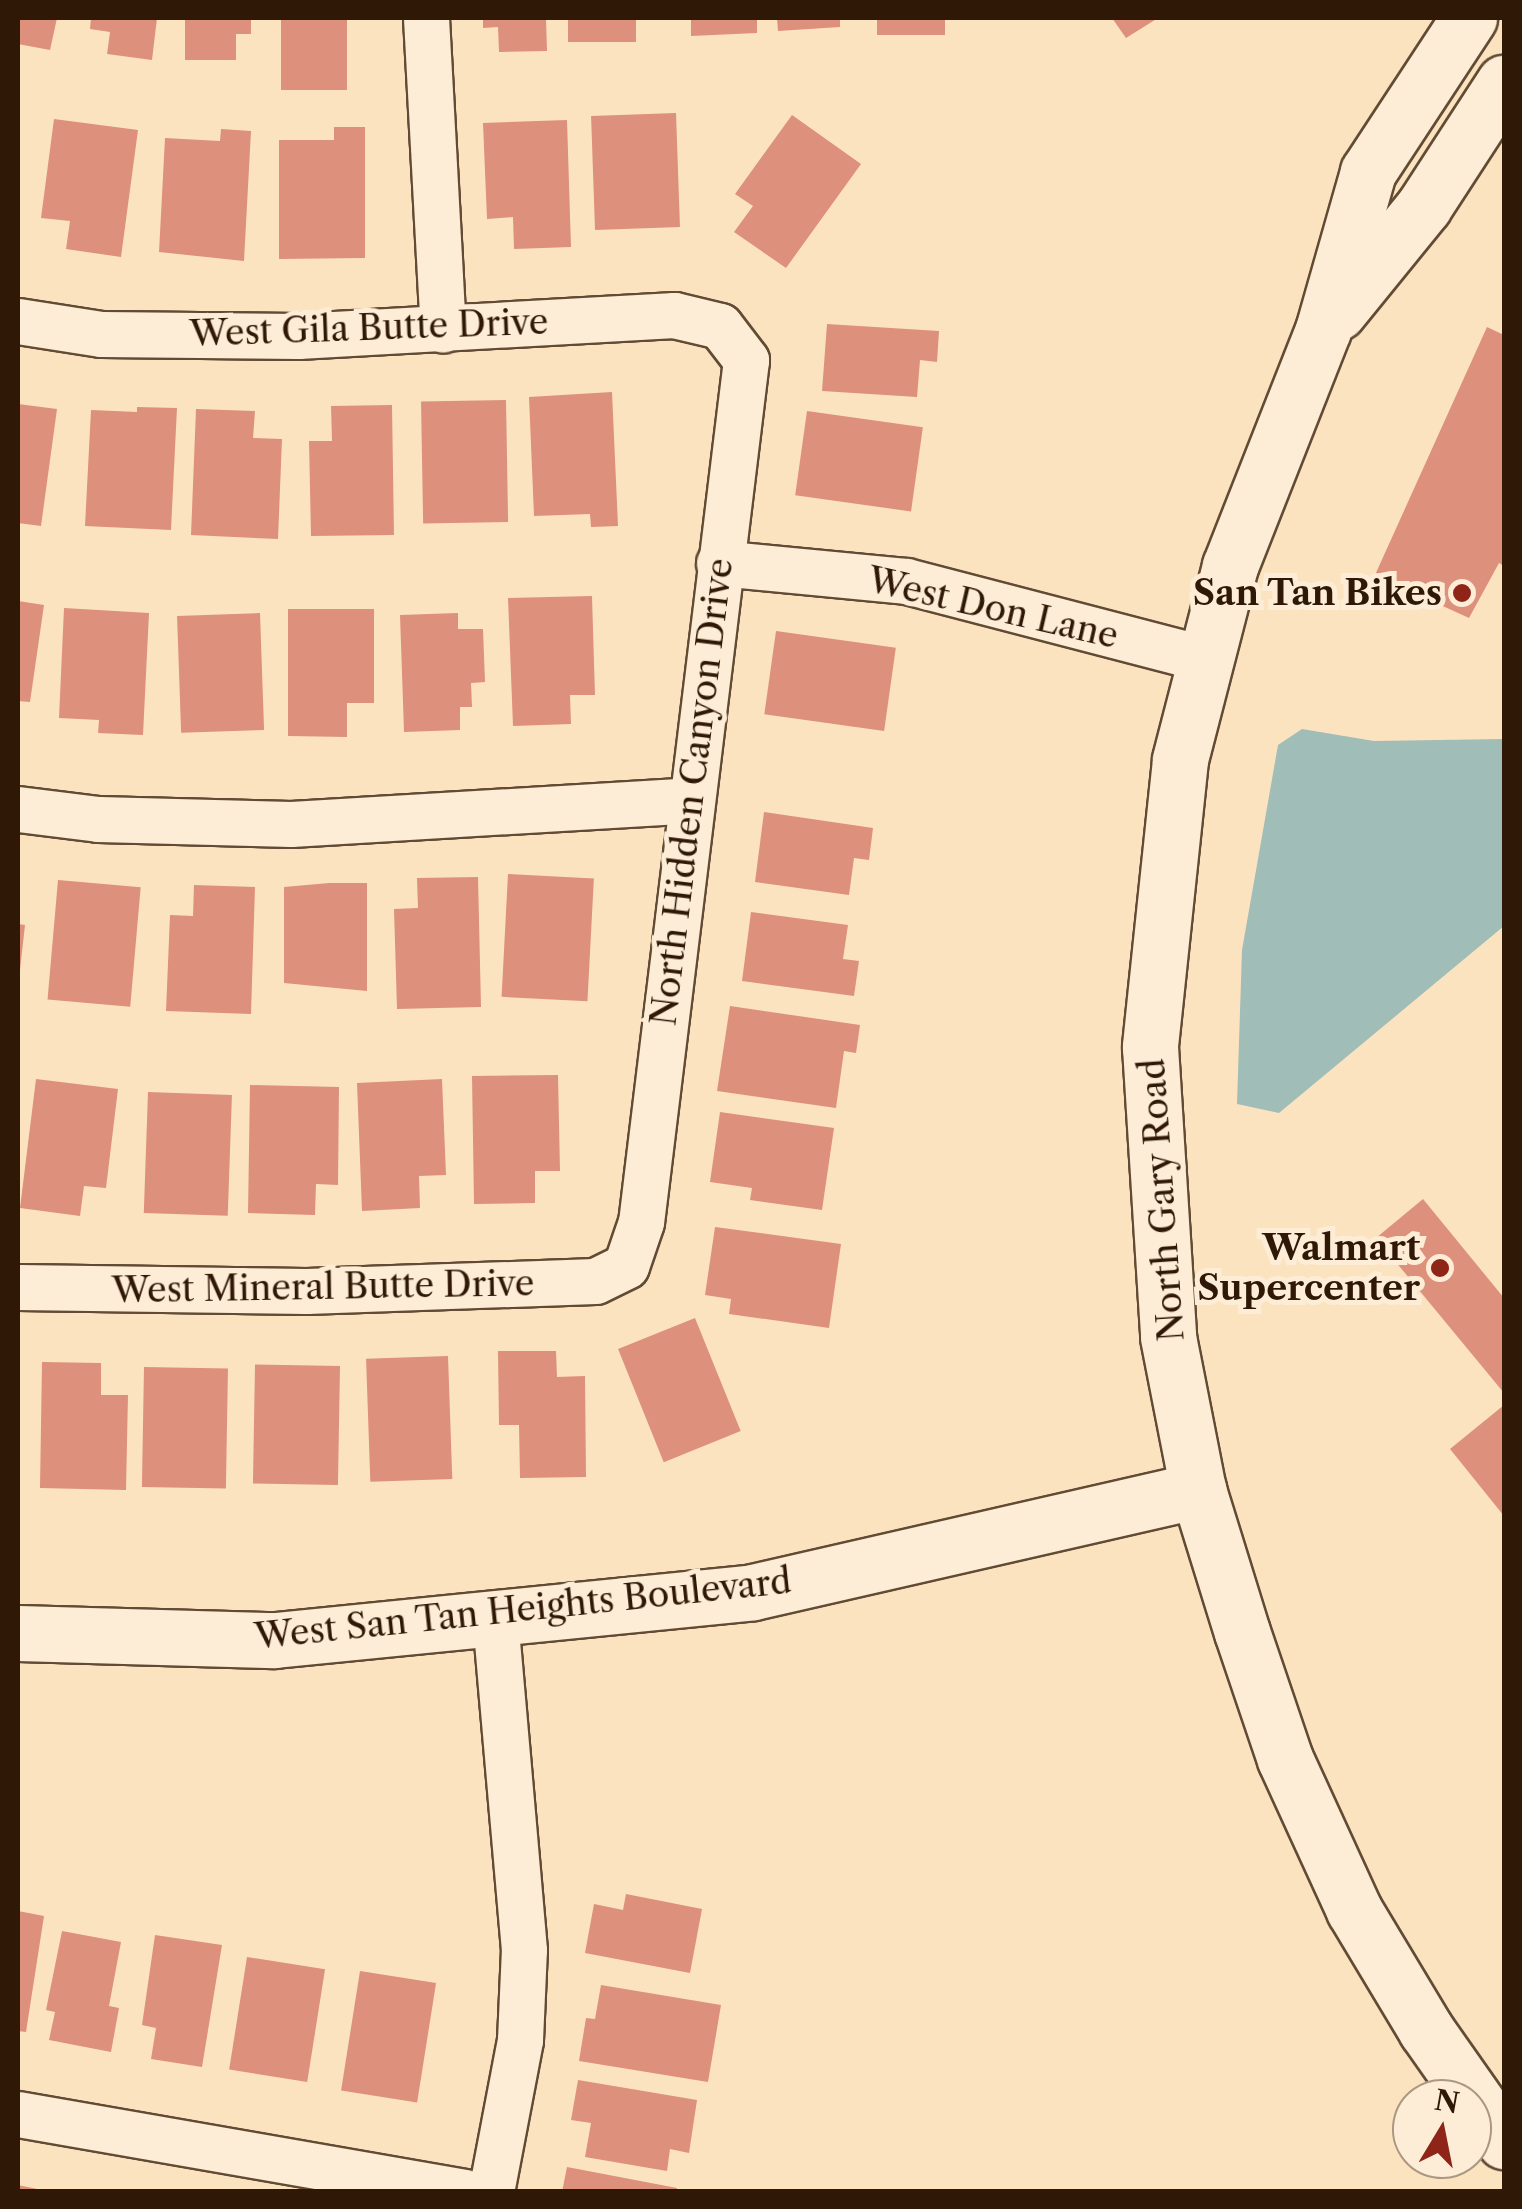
<!DOCTYPE html>
<style>
body{margin:0}
#map{position:relative;width:1522px;height:2209px;overflow:hidden;background:#fce3c0;font-family:"Libre Caslon Text",serif}
div>[style]{position:absolute}
[style*='--x']{left:calc(var(--x)*1px);top:calc(var(--y)*1px);width:calc(var(--w)*1px);rotate:calc(var(--a)*1deg)}
.water>*{inset:0;background:#a0bdb7}
.building>*{inset:0;background:#dd907b;transform-origin:0 0}
.roads{filter:drop-shadow(2px 0 #624b34) drop-shadow(-2px 0 #624b34) drop-shadow(0 2px #624b34) drop-shadow(0 -2px #624b34)}
.street>*{height:45px;margin:-22.5px;padding:0 22.5px;transform-origin:22.5px;border-radius:22.5px;background:#fdedd6}
.secondary>*{height:55px;margin:-27.5px;padding:0 27.5px;transform-origin:27.5px;border-radius:27.5px;background:#fdedd6}
.dots>*{width:28px;height:28px;translate:-50% -50%;box-sizing:border-box;border:5px solid #fdedd6;border-radius:50%}
span{translate:-50% -50%;white-space:nowrap;text-align:center;line-height:1.15;-webkit-text-stroke:10px #fdedd6;paint-order:stroke}
.street-label{font-size:35px;color:#2f1806}
.poi-label{font-size:35px;color:#2f1806;font-weight:700}
.right{translate:-100% -50%;text-align:right}
.frame{position:absolute;inset:0;border:20px solid #2f1806;pointer-events:none}
.north{position:absolute;left:1392px;top:2079px;width:100px;height:100px;box-sizing:border-box;background:#fdedd6;border:2px solid #ab9883;border-radius:50%;rotate:10deg;font-size:28px;font-weight:700;line-height:40px;text-align:center;color:#2f1806}
.north::after{content:'';display:block;margin:auto;width:35px;height:45px;background:#8f2418;clip-path:polygon(50% 0,100% 100%,50% 72%,0 100%)}
</style>
<div id="map">
<div class="water">
<i style="clip-path:polygon(1302px 729px,1374px 741px,1504px 739px,1504px 926px,1279px 1113px,1237px 1104px,1242px 950px,1278px 745px)"></i>
</div>
<div class="building">
<i style="clip-path:polygon(18px 18px,57px 18px,50px 50px,18px 44px)"></i>
<i style="clip-path:polygon(91px 18px,157px 18px,152px 60px,107px 54px,110px 32px,90px 29px)"></i>
<i style="clip-path:polygon(185px 18px,251px 18px,251px 34px,236px 34px,236px 60px,185px 60px)"></i>
<i style="left:281px;top:18px;width:66px;height:72px"></i>
<i style="clip-path:polygon(483px 18px,546px 18px,547px 51px,499px 52px,498px 27px,483px 28px)"></i>
<i style="left:568px;top:18px;width:68px;height:24px"></i>
<i style="clip-path:polygon(691px 18px,757px 18px,757px 33px,691px 36px)"></i>
<i style="clip-path:polygon(777px 18px,840px 18px,840px 27px,778px 31px)"></i>
<i style="left:877px;top:18px;width:68px;height:17px"></i>
<i style="clip-path:polygon(1112px 18px,1158px 18px,1126px 38px)"></i>
<i style="left:676px;top:113px;width:114px;height:85px;rotate:88deg"></i>
<i style="clip-path:polygon(792px 115px,861px 164px,786px 268px,734px 232px,753px 206px,735px 194px)"></i>
<i style="clip-path:polygon(54px 119px,138px 130px,121px 257px,66px 249px,70px 221px,41px 218px)"></i>
<i style="clip-path:polygon(567px 120px,571px 247px,514px 249px,513px 217px,487px 219px,483px 123px)"></i>
<i style="clip-path:polygon(334px 127px,365px 127px,365px 258px,279px 259px,279px 140px,334px 140px)"></i>
<i style="clip-path:polygon(221px 129px,251px 131px,244px 261px,159px 252px,165px 138px,220px 141px)"></i>
<i style="clip-path:polygon(827px 324px,939px 331px,937px 362px,920px 360px,917px 397px,822px 391px)"></i>
<i style="clip-path:polygon(1487px 327px,1504px 335px,1504px 566px,1499px 563px,1469px 618px,1375px 575px)"></i>
<i style="clip-path:polygon(612px 392px,618px 526px,591px 527px,590px 514px,534px 516px,529px 397px)"></i>
<i style="left:506px;top:400px;width:122px;height:85px;rotate:89deg"></i>
<i style="clip-path:polygon(18px 404px,57px 409px,41px 526px,18px 523px)"></i>
<i style="clip-path:polygon(392px 405px,394px 535px,311px 536px,309px 441px,332px 441px,331px 406px)"></i>
<i style="clip-path:polygon(137px 407px,177px 408px,171px 530px,85px 526px,91px 410px,137px 412px)"></i>
<i style="clip-path:polygon(196px 409px,255px 411px,253px 438px,282px 439px,278px 539px,191px 535px)"></i>
<i style="left:807px;top:411px;width:117px;height:85px;rotate:8deg"></i>
<i style="clip-path:polygon(592px 596px,595px 695px,570px 695px,571px 724px,513px 726px,508px 598px)"></i>
<i style="clip-path:polygon(18px 601px,44px 605px,30px 702px,18px 701px)"></i>
<i style="clip-path:polygon(64px 608px,149px 613px,143px 735px,98px 733px,99px 720px,59px 718px)"></i>
<i style="clip-path:polygon(288px 609px,374px 609px,374px 703px,347px 703px,347px 737px,288px 736px)"></i>
<i style="left:260px;top:613px;width:117px;height:83px;rotate:88deg"></i>
<i style="clip-path:polygon(458px 613px,458px 629px,483px 629px,485px 682px,471px 683px,472px 707px,460px 707px,460px 730px,404px 732px,400px 615px)"></i>
<i style="left:776px;top:631px;width:121px;height:84px;rotate:8deg"></i>
<i style="clip-path:polygon(764px 812px,873px 828px,869px 860px,854px 858px,849px 895px,755px 882px)"></i>
<i style="left:508px;top:874px;width:86px;height:123px;rotate:3deg"></i>
<i style="clip-path:polygon(478px 877px,481px 1007px,397px 1009px,394px 909px,418px 908px,417px 878px)"></i>
<i style="left:58px;top:880px;width:83px;height:120px;rotate:5deg"></i>
<i style="clip-path:polygon(329px 883px,367px 883px,367px 991px,284px 983px,284px 887px)"></i>
<i style="clip-path:polygon(194px 885px,255px 887px,251px 1014px,166px 1011px,170px 915px,193px 916px)"></i>
<i style="clip-path:polygon(751px 912px,848px 925px,843px 959px,859px 961px,854px 996px,742px 981px)"></i>
<i style="clip-path:polygon(18px 924px,25px 925px,20px 970px,18px 970px)"></i>
<i style="clip-path:polygon(730px 1006px,860px 1025px,856px 1053px,844px 1051px,836px 1108px,717px 1091px)"></i>
<i style="clip-path:polygon(558px 1075px,560px 1171px,535px 1171px,535px 1203px,474px 1204px,472px 1076px)"></i>
<i style="clip-path:polygon(36px 1079px,118px 1089px,106px 1188px,84px 1186px,80px 1216px,20px 1208px)"></i>
<i style="clip-path:polygon(442px 1079px,446px 1175px,419px 1176px,420px 1208px,362px 1211px,357px 1083px)"></i>
<i style="clip-path:polygon(250px 1085px,339px 1087px,338px 1185px,316px 1184px,315px 1215px,248px 1213px)"></i>
<i style="left:148px;top:1092px;width:84px;height:121px;rotate:2deg"></i>
<i style="clip-path:polygon(720px 1112px,834px 1128px,822px 1210px,750px 1200px,752px 1188px,710px 1182px)"></i>
<i style="clip-path:polygon(1423px 1199px,1504px 1298px,1504px 1393px,1376px 1238px)"></i>
<i style="clip-path:polygon(715px 1227px,841px 1244px,829px 1328px,729px 1314px,731px 1299px,705px 1295px)"></i>
<i style="left:695px;top:1318px;width:122px;height:83px;rotate:68deg"></i>
<i style="clip-path:polygon(498px 1351px,556px 1351px,557px 1377px,585px 1376px,586px 1477px,520px 1478px,519px 1425px,499px 1425px)"></i>
<i style="left:448px;top:1356px;width:123px;height:82px;rotate:88deg"></i>
<i style="clip-path:polygon(42px 1362px,101px 1363px,101px 1395px,128px 1395px,126px 1490px,40px 1488px)"></i>
<i style="left:340px;top:1366px;width:119px;height:85px;rotate:91deg"></i>
<i style="left:144px;top:1367px;width:84px;height:120px;rotate:1deg"></i>
<i style="clip-path:polygon(1504px 1405px,1504px 1516px,1450px 1449px)"></i>
<i style="clip-path:polygon(626px 1894px,702px 1909px,690px 1973px,585px 1953px,594px 1904px,623px 1910px)"></i>
<i style="clip-path:polygon(18px 1911px,44px 1916px,26px 2032px,18px 2031px)"></i>
<i style="clip-path:polygon(62px 1931px,121px 1942px,109px 2006px,119px 2008px,111px 2052px,49px 2040px,55px 2012px,46px 2010px)"></i>
<i style="clip-path:polygon(155px 1935px,222px 1945px,202px 2067px,151px 2059px,156px 2028px,142px 2025px)"></i>
<i style="left:247px;top:1957px;width:79px;height:114px;rotate:9deg"></i>
<i style="left:360px;top:1971px;width:77px;height:121px;rotate:9deg"></i>
<i style="clip-path:polygon(601px 1985px,721px 2005px,708px 2082px,579px 2061px,586px 2018px,595px 2019px)"></i>
<i style="clip-path:polygon(578px 2080px,697px 2100px,689px 2153px,670px 2149px,667px 2171px,585px 2157px,591px 2123px,571px 2120px)"></i>
<i style="clip-path:polygon(567px 2167px,677px 2188px,676px 2192px,562px 2192px)"></i>
<i style="clip-path:polygon(18px 2185px,42px 2190px,42px 2192px,18px 2192px)"></i>
</div>
<div class="roads">
<div class="street">
<i style="--x:426;--y:18;--w:312;--a:86.9"></i>
<i style="--x:18;--y:321;--w:84;--a:8.9"></i>
<i style="--x:101;--y:334;--w:197;--a:0.6"></i>
<i style="--x:298;--y:336;--w:377;--a:-3.2"></i>
<i style="--x:674;--y:315;--w:47;--a:13.4"></i>
<i style="--x:720;--y:326;--w:43;--a:52.6"></i>
<i style="--x:746;--y:360;--w:868;--a:96.94"></i>
<i style="--x:641;--y:1222;--w:46;--a:108.8"></i>
<i style="--x:626;--y:1266;--w:34;--a:154"></i>
<i style="--x:595;--y:1281;--w:289;--a:178"></i>
<i style="--x:306;--y:1291;--w:288;--a:-179.2"></i>
<i style="--x:719;--y:563;--w:188;--a:5.5"></i>
<i style="--x:906;--y:581;--w:310;--a:14.6"></i>
<i style="--x:18;--y:809;--w:81;--a:7.1"></i>
<i style="--x:98;--y:819;--w:193;--a:1.5"></i>
<i style="--x:291;--y:824;--w:401;--a:-3.4"></i>
<i style="--x:18;--y:2114;--w:454;--a:9.9"></i>
<i style="--x:491;--y:2192;--w:155;--a:-79.2"></i>
<i style="--x:520;--y:2040;--w:90;--a:-87.5"></i>
<i style="--x:524;--y:1950;--w:334;--a:-95"></i>
</div>
<div class="secondary">
<i style="--x:1469;--y:18;--w:184;--a:123.3"></i>
<i style="--x:1368;--y:172;--w:164;--a:105.9"></i>
<i style="--x:1323;--y:330;--w:254;--a:111.5"></i>
<i style="--x:1230;--y:566;--w:200;--a:104.5"></i>
<i style="--x:1180;--y:760;--w:289;--a:96"></i>
<i style="--x:1150;--y:1047;--w:291;--a:86.4"></i>
<i style="--x:1168;--y:1337;--w:156;--a:78.9"></i>
<i style="--x:1198;--y:1490;--w:149;--a:72.8"></i>
<i style="--x:1242;--y:1632;--w:134;--a:71.3"></i>
<i style="--x:1285;--y:1759;--w:166;--a:65.4"></i>
<i style="--x:1354;--y:1910;--w:140;--a:59"></i>
<i style="--x:1426;--y:2030;--w:136;--a:54.9"></i>
<i style="--x:1338;--y:312;--w:136;--a:-50.9"></i>
<i style="--x:1424;--y:206;--w:147;--a:-57"></i>
<i style="--x:18;--y:1633;--w:257;--a:1.6"></i>
<i style="--x:275;--y:1640;--w:480;--a:-5.7"></i>
<i style="--x:753;--y:1592;--w:457;--a:-12.9"></i>
</div>
</div>
<div class="dots">
<i style="left:1462px;top:593px;background:#8f2418"></i>
<i style="left:1440px;top:1268px;background:#8f2418"></i>
</div>
<div class="street-label">
<span style="left:369px;top:328px;rotate:-2deg">West Gila Butte Drive</span>
<span style="left:993px;top:608px;rotate:13deg">West Don Lane</span>
<span style="left:692px;top:792px;rotate:-83deg">North Hidden Canyon Drive</span>
<span style="left:1162px;top:1200px;rotate:-94deg">North Gary Road</span>
<span style="left:323px;top:1287px;rotate:-1deg">West Mineral Butte Drive</span>
<span style="left:523px;top:1609px;rotate:-6deg">West San Tan Heights Boulevard</span>
</div>
<div class="poi-label">
<span class="right" style="left:1442px;top:593px">San Tan Bikes</span>
<span class="right" style="left:1420px;top:1268px">Walmart<br>Supercenter</span>
</div>
<div class="frame"></div>
<div class="north">N</div>
</div>
